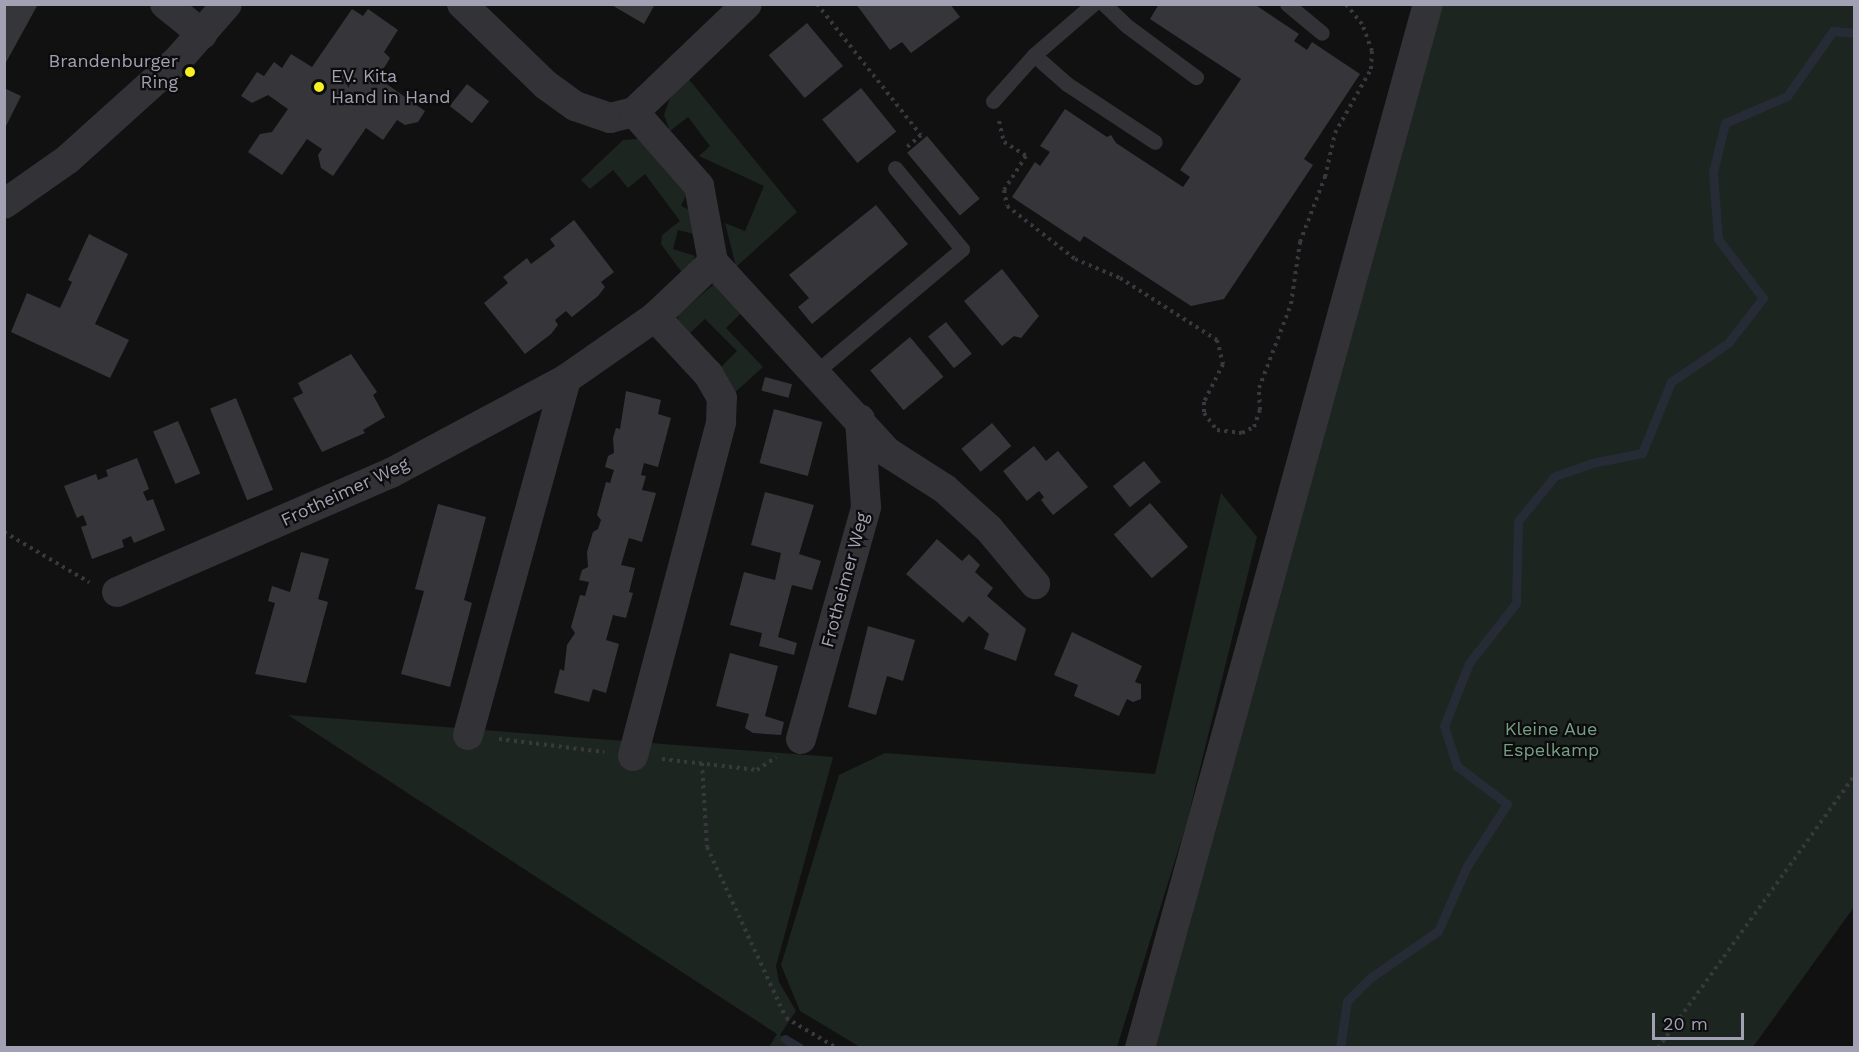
<!DOCTYPE html>
<style>
body{margin:0}
#map{position:relative;width:1859px;height:1052px;overflow:hidden;background:#111112;font-family:"Work Sans",sans-serif}
div>[style]{position:absolute}
[style*='--x']{left:calc(var(--x)*1px);top:calc(var(--y)*1px);width:calc(var(--w)*1px);rotate:calc(var(--a)*1deg)}
.green>*{inset:0;background:#1d2520}
.stream>*{height:9px;margin:-4.5px;padding:0 4.5px;transform-origin:4.5px;border-radius:4.5px;background:#272b36}
.building>*{inset:0;background:#36363a;transform-origin:0 0}
.path>*{height:4px;margin-top:-2px;transform-origin:0;background:repeating-linear-gradient(90deg,#38383e 0 3px,transparent 0 7.5px)}
.service>*{height:15px;margin:-7.5px;padding:0 7.5px;transform-origin:7.5px;border-radius:7.5px;background:#323237}
.minor>*{height:30px;margin:-15px;padding:0 15px;transform-origin:15px;border-radius:15px;background:#323237}
.dots>*{width:16px;height:16px;translate:-50% -50%;box-sizing:border-box;border:3px solid #0c0c0d;border-radius:50%}
span{translate:-50% -50%;white-space:nowrap;text-align:center;line-height:1.15;-webkit-text-stroke:4.5px #0c0c0d;paint-order:stroke}
.poi-label{font-size:18px;color:#a1a1b3}
.right{translate:-100% -50%;text-align:right}
.left{translate:0 -50%;text-align:left}
.street-label{font-size:18px;color:#a1a1b3}
.park-label{font-size:18px;color:#789f86}
.frame{position:absolute;inset:0;border:6px solid #a1a1b3;pointer-events:none}
.scale{position:absolute;left:1652px;top:1013px;width:92px;height:27px;box-sizing:border-box;border:3px solid #a1a1b3;border-top:0;padding-left:8px;font-size:18px;line-height:21px;white-space:nowrap;color:#a1a1b3;-webkit-text-stroke:4px #0c0c0d;paint-order:stroke}
</style>
<div id="map">
<div class="green">
<i style="clip-path:polygon(1437px 5px,1854px 5px,1854px 907px,1753px 1047px,1153px 1048px)"></i>
<i style="clip-path:polygon(687px 77px,797px 212px,736px 267px,725px 223px,745px 231px,764px 186px,699px 156px,710px 146px,688px 117px,670px 131px,664px 115px,670px 98px)"></i>
<i style="clip-path:polygon(638px 139px,688px 191px,681px 206px,695px 212px,701px 236px,678px 230px,673px 249px,695px 256px,688px 274px,683px 274px,661px 244px,662px 235px,680px 221px,645px 174px,628px 188px,613px 170px,590px 189px,581px 180px,623px 140px)"></i>
<i style="clip-path:polygon(714px 284px,742px 312px,726px 328px,763px 367px,732px 395px,721px 367px,737px 351px,705px 319px,689px 334px,677px 320px,679px 314px)"></i>
<i style="clip-path:polygon(1221px 493px,1257px 537px,1186px 825px,1117px 1047px,860px 1047px,800px 1011px,781px 965px,839px 775px,885px 753px,1155px 774px)"></i>
<i style="clip-path:polygon(288px 715px,833px 757px,776px 966px,779px 982px,796px 1011px,780px 1035px,801px 1047px,769px 1047px,777px 1034px)"></i>
</div>
<div class="stream">
<i style="--x:785;--y:1039;--w:17;--a:31"></i>
<i style="--x:1340;--y:1048;--w:48;--a:-81.5"></i>
<i style="--x:1347;--y:1001;--w:33;--a:-45"></i>
<i style="--x:1370;--y:978;--w:83;--a:-34.7"></i>
<i style="--x:1438;--y:931;--w:71;--a:-66"></i>
<i style="--x:1467;--y:866;--w:74;--a:-57.2"></i>
<i style="--x:1507;--y:804;--w:63;--a:-142.8"></i>
<i style="--x:1457;--y:766;--w:42;--a:-108"></i>
<i style="--x:1444;--y:726;--w:68;--a:-68.4"></i>
<i style="--x:1469;--y:663;--w:76;--a:-51.9"></i>
<i style="--x:1516;--y:603;--w:82;--a:-88.6"></i>
<i style="--x:1518;--y:521;--w:58;--a:-50.6"></i>
<i style="--x:1555;--y:476;--w:39;--a:-19"></i>
<i style="--x:1592;--y:463;--w:51;--a:-11.3"></i>
<i style="--x:1642;--y:453;--w:77;--a:-67.8"></i>
<i style="--x:1671;--y:382;--w:69;--a:-34.4"></i>
<i style="--x:1728;--y:343;--w:57;--a:-52.1"></i>
<i style="--x:1763;--y:298;--w:74;--a:-127.3"></i>
<i style="--x:1718;--y:239;--w:67;--a:-94.3"></i>
<i style="--x:1713;--y:172;--w:50;--a:-76.2"></i>
<i style="--x:1725;--y:123;--w:68;--a:-23.5"></i>
<i style="--x:1787;--y:96;--w:80;--a:-54.7"></i>
<i style="--x:1833;--y:31;--w:21;--a:5"></i>
</div>
<div class="building">
<i style="clip-path:polygon(4px 4px,37px 6px,4px 66px)"></i>
<i style="clip-path:polygon(610px 4px,655px 4px,644px 24px)"></i>
<i style="clip-path:polygon(856px 4px,950px 4px,960px 17px,911px 53px,902px 42px,890px 50px)"></i>
<i style="clip-path:polygon(1159px 4px,1254px 4px,1299px 34px,1294px 41px,1307px 50px,1312px 42px,1360px 74px,1304px 159px,1313px 165px,1224px 299px,1191px 306px,1084px 236px,1080px 242px,1012px 197px,1035px 162px,1040px 166px,1050px 152px,1040px 146px,1065px 109px,1107px 137px,1111px 135px,1116px 143px,1183px 187px,1190px 177px,1180px 170px,1241px 79px,1150px 19px)"></i>
<i style="clip-path:polygon(352px 9px,363px 16px,368px 9px,398px 30px,384px 52px,390px 58px,378px 78px,425px 111px,418px 122px,405px 125px,397px 120px,383px 140px,366px 128px,333px 176px,321px 168px,318px 155px,322px 149px,307px 139px,282px 175px,248px 152px,260px 134px,272px 132px,288px 109px,268px 95px,252px 103px,241px 96px,257px 72px,264px 76px,274px 62px,282px 68px,291px 54px,312px 67px)"></i>
<i style="left:807px;top:23px;width:56px;height:50px;rotate:50deg"></i>
<i style="left:467px;top:84px;width:28px;height:28px;rotate:38deg"></i>
<i style="clip-path:polygon(4px 88px,21px 96px,4px 130px)"></i>
<i style="left:861px;top:88px;width:56px;height:50px;rotate:51deg"></i>
<i style="left:927px;top:136px;width:82px;height:26px;rotate:50deg"></i>
<i style="clip-path:polygon(876px 205px,908px 244px,812px 324px,798px 307px,809px 298px,789px 275px)"></i>
<i style="clip-path:polygon(574px 220px,614px 272px,601px 282px,605px 287px,598px 296px,572px 317px,566px 311px,555px 320px,558px 325px,551px 334px,525px 354px,484px 303px,508px 283px,503px 277px,527px 258px,531px 264px,555px 246px,550px 239px)"></i>
<i style="clip-path:polygon(89px 234px,128px 254px,95px 324px,129px 340px,110px 378px,11px 332px,27px 293px,60px 308px,72px 282px,68px 280px)"></i>
<i style="clip-path:polygon(1002px 269px,1039px 316px,1021px 338px,1014px 336px,1002px 346px,964px 301px)"></i>
<i style="left:946px;top:322px;width:41px;height:23px;rotate:51deg"></i>
<i style="left:910px;top:337px;width:52px;height:52px;rotate:50deg"></i>
<i style="clip-path:polygon(351px 354px,377px 392px,373px 395px,385px 417px,363px 430px,365px 433px,322px 452px,293px 398px,303px 393px,298px 383px)"></i>
<i style="left:765px;top:377px;width:28px;height:14px;rotate:15deg"></i>
<i style="clip-path:polygon(626px 391px,661px 400px,658px 414px,671px 418px,658px 467px,644px 463px,641px 475px,646px 476px,642px 490px,656px 493px,642px 542px,629px 538px,621px 565px,635px 568px,629px 592px,633px 593px,626px 618px,613px 615px,606px 640px,619px 644px,606px 693px,593px 689px,589px 702px,554px 693px,560px 669px,564px 671px,567px 645px,575px 633px,571px 627px,580px 595px,585px 596px,589px 582px,579px 580px,582px 570px,588px 567px,587px 552px,593px 532px,598px 529px,601px 520px,597px 515px,606px 482px,610px 483px,614px 470px,605px 467px,608px 456px,614px 453px,613px 438px,616px 428px,620px 429px)"></i>
<i style="left:236px;top:398px;width:99px;height:28px;rotate:68deg"></i>
<i style="left:774px;top:409px;width:50px;height:56px;rotate:15deg"></i>
<i style="left:178px;top:421px;width:57px;height:27px;rotate:67deg"></i>
<i style="left:992px;top:423px;width:30px;height:40px;rotate:50deg"></i>
<i style="clip-path:polygon(1034px 446px,1046px 461px,1058px 451px,1088px 487px,1053px 515px,1041px 500px,1044px 497px,1039px 491px,1027px 501px,1003px 471px)"></i>
<i style="clip-path:polygon(137px 458px,149px 489px,143px 492px,147px 501px,153px 499px,165px 530px,134px 543px,131px 536px,122px 540px,124px 547px,92px 559px,81px 527px,87px 525px,83px 515px,77px 518px,64px 486px,96px 474px,98px 480px,108px 476px,106px 470px)"></i>
<i style="left:1144px;top:461px;width:27px;height:40px;rotate:51deg"></i>
<i style="clip-path:polygon(765px 492px,814px 505px,799px 554px,821px 561px,812px 590px,792px 585px,778px 637px,797px 643px,794px 655px,759px 646px,762px 633px,730px 625px,744px 572px,775px 580px,781px 553px,751px 545px)"></i>
<i style="left:1150px;top:503px;width:58px;height:48px;rotate:49deg"></i>
<i style="clip-path:polygon(438px 504px,486px 517px,464px 600px,472px 603px,450px 687px,401px 674px,424px 591px,415px 589px)"></i>
<i style="clip-path:polygon(937px 539px,962px 561px,969px 554px,980px 565px,975px 572px,993px 588px,987px 596px,1026px 629px,1016px 661px,984px 649px,989px 634px,969px 616px,963px 623px,906px 574px)"></i>
<i style="clip-path:polygon(301px 552px,329px 559px,318px 599px,328px 602px,306px 683px,255px 674px,275px 603px,268px 601px,272px 586px,290px 592px)"></i>
<i style="clip-path:polygon(868px 626px,915px 640px,903px 681px,887px 676px,876px 715px,848px 707px)"></i>
<i style="clip-path:polygon(1072px 632px,1142px 666px,1135px 682px,1141px 684px,1141px 699px,1133px 702px,1127px 699px,1119px 716px,1074px 696px,1078px 685px,1054px 675px)"></i>
<i style="clip-path:polygon(730px 653px,778px 666px,765px 716px,784px 722px,781px 735px,753px 733px,745px 728px,749px 714px,716px 706px)"></i>
</div>
<div class="path">
<i style="--x:817;--y:4;--w:167;--a:51.6"></i>
<i style="--x:921;--y:135;--w:21;--a:139"></i>
<i style="--x:999;--y:121;--w:22;--a:77"></i>
<i style="--x:1004;--y:142;--w:26;--a:32"></i>
<i style="--x:1026;--y:156;--w:40;--a:122.9"></i>
<i style="--x:1004;--y:190;--w:16;--a:79"></i>
<i style="--x:1007;--y:206;--w:86;--a:37.9"></i>
<i style="--x:1075;--y:259;--w:49;--a:22.9"></i>
<i style="--x:1120;--y:278;--w:115;--a:32.6"></i>
<i style="--x:1217;--y:340;--w:25;--a:76"></i>
<i style="--x:1223;--y:364;--w:42;--a:116.6"></i>
<i style="--x:1204;--y:402;--w:11;--a:90"></i>
<i style="--x:1204;--y:413;--w:21;--a:53"></i>
<i style="--x:1217;--y:430;--w:25;--a:7"></i>
<i style="--x:1242;--y:433;--w:13;--a:-27"></i>
<i style="--x:1254;--y:427;--w:18;--a:-71"></i>
<i style="--x:1260;--y:410;--w:22;--a:-93"></i>
<i style="--x:1259;--y:388;--w:90;--a:-69.1"></i>
<i style="--x:1291;--y:304;--w:63;--a:-81.7"></i>
<i style="--x:1300;--y:242;--w:70;--a:-69"></i>
<i style="--x:1325;--y:177;--w:45;--a:-77.2"></i>
<i style="--x:1335;--y:133;--w:73;--a:-60.6"></i>
<i style="--x:1371;--y:69;--w:18;--a:-87"></i>
<i style="--x:1372;--y:51;--w:29;--a:-110"></i>
<i style="--x:1362;--y:24;--w:26;--a:-129"></i>
<i style="--x:4;--y:532;--w:99;--a:30.5"></i>
<i style="--x:499;--y:739;--w:106;--a:7.1"></i>
<i style="--x:662;--y:759;--w:96;--a:6.6"></i>
<i style="--x:757;--y:770;--w:23;--a:-34"></i>
<i style="--x:702;--y:763;--w:84;--a:86.6"></i>
<i style="--x:707;--y:847;--w:188;--a:65.2"></i>
<i style="--x:786;--y:1018;--w:59;--a:30.5"></i>
<i style="--x:1658;--y:1048;--w:335;--a:-54.2"></i>
</div>
<div class="service">
<i style="--x:1104;--y:4;--w:32;--a:44"></i>
<i style="--x:1127;--y:26;--w:86;--a:36.5"></i>
<i style="--x:1287;--y:4;--w:45;--a:39.6"></i>
<i style="--x:1034;--y:55;--w:44;--a:41.3"></i>
<i style="--x:1067;--y:84;--w:105;--a:33.4"></i>
<i style="--x:993;--y:101;--w:62;--a:-48.3"></i>
<i style="--x:1034;--y:55;--w:78;--a:-40.8"></i>
<i style="--x:816;--y:372;--w:191;--a:-40.1"></i>
<i style="--x:962;--y:249;--w:105;--a:-129.6"></i>
</div>
<div class="minor">
<i style="--x:165;--y:4;--w:48;--a:39"></i>
<i style="--x:462;--y:4;--w:117;--a:44"></i>
<i style="--x:546;--y:85;--w:36;--a:36"></i>
<i style="--x:575;--y:106;--w:37;--a:19"></i>
<i style="--x:610;--y:118;--w:25;--a:-14"></i>
<i style="--x:634;--y:112;--w:156;--a:-43.7"></i>
<i style="--x:4;--y:204;--w:78;--a:-35.1"></i>
<i style="--x:68;--y:159;--w:148;--a:-42"></i>
<i style="--x:178;--y:60;--w:74;--a:-48.8"></i>
<i style="--x:713;--y:262;--w:258;--a:47.5"></i>
<i style="--x:887;--y:452;--w:69;--a:32.5"></i>
<i style="--x:945;--y:489;--w:59;--a:42.3"></i>
<i style="--x:989;--y:529;--w:72;--a:50.1"></i>
<i style="--x:117;--y:592;--w:299;--a:-23.5"></i>
<i style="--x:391;--y:473;--w:199;--a:-28.2"></i>
<i style="--x:566;--y:379;--w:108;--a:-34.9"></i>
<i style="--x:655;--y:317;--w:80;--a:-43.5"></i>
<i style="--x:713;--y:262;--w:77;--a:-100.4"></i>
<i style="--x:699;--y:186;--w:98;--a:-131.3"></i>
<i style="--x:468;--y:735;--w:369;--a:-74.6"></i>
<i style="--x:801;--y:739;--w:241;--a:-74.3"></i>
<i style="--x:866;--y:507;--w:88;--a:-93.9"></i>
<i style="--x:633;--y:756;--w:345;--a:-75.2"></i>
<i style="--x:721;--y:422;--w:24;--a:-88"></i>
<i style="--x:722;--y:398;--w:28;--a:-120"></i>
<i style="--x:708;--y:374;--w:78;--a:-132.9"></i>
<i style="--x:1140;--y:1048;--w:1083;--a:-74.58"></i>
</div>
<div class="dots">
<i style="left:190px;top:72px;background:#f6f024"></i>
<i style="left:319px;top:87px;background:#f6f024"></i>
</div>
<div class="poi-label">
<span class="right" style="left:178px;top:72px">Brandenburger<br>Ring</span>
<span class="left" style="left:331px;top:87px">EV. Kita<br>Hand in Hand</span>
</div>
<div class="street-label">
<span style="left:345px;top:492px;rotate:-25deg">Frotheimer Weg</span>
<span style="left:845px;top:580px;rotate:-75deg">Frotheimer Weg</span>
</div>
<div class="park-label">
<span style="left:1551px;top:740px">Kleine Aue<br>Espelkamp</span>
</div>
<div class="frame"></div>
<div class="scale">20 m</div>
</div>
